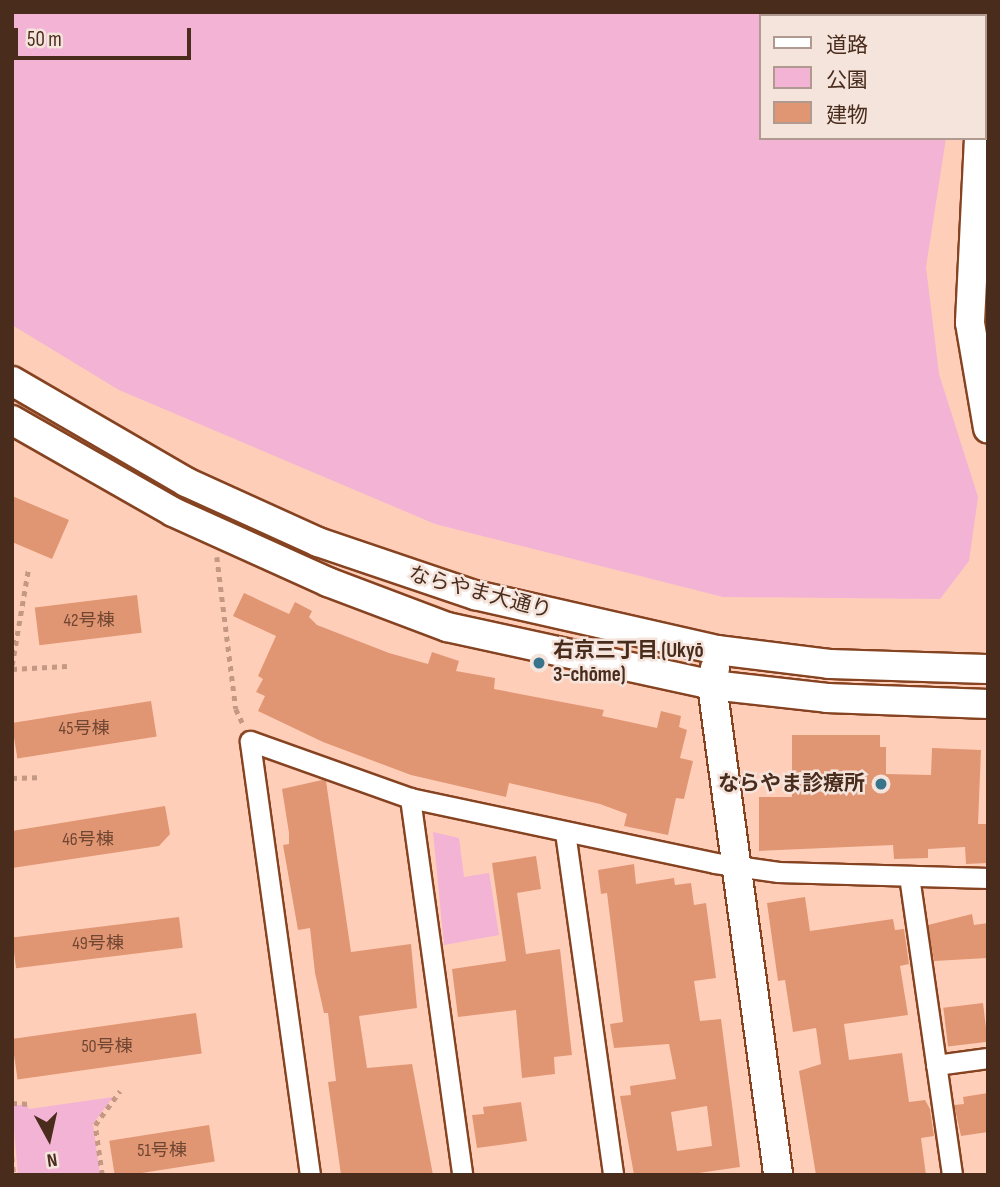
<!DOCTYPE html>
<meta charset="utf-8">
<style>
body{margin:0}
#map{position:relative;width:1000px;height:1187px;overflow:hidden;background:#ffceb9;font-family:"Sofia Sans Condensed","Noto Sans JP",sans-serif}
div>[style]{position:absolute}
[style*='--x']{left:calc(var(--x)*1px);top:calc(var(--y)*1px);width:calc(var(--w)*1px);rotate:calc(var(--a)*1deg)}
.green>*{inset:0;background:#f2b3d5}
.building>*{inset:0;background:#e19673;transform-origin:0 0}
.path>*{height:4.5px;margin-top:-2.25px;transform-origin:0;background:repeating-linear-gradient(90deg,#c39885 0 5px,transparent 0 10px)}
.roads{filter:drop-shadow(2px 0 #864321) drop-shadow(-2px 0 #864321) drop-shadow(0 2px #864321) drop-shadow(0 -2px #864321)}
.street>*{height:19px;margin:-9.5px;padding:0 9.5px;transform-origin:9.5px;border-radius:9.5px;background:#fff}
.secondary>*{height:28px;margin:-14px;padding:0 14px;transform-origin:14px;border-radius:14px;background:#fff}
.dots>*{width:19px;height:19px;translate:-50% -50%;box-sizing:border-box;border:4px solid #f4e4dc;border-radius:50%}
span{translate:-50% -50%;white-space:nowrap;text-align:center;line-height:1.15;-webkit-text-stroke:5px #f4e4dc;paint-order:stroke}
.number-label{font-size:18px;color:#704632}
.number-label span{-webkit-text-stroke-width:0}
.street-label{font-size:21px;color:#4a2c1d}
.poi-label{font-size:21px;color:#4a2c1d;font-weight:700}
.left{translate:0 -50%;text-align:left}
.right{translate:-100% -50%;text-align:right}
.frame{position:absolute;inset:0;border:14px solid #4a2c1d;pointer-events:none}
.legend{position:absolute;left:759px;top:14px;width:228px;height:126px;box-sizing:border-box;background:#f4e4dc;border:2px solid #b09a90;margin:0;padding:9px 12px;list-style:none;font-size:21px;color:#4a2c1d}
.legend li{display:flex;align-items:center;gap:14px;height:35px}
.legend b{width:35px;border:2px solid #b09a90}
.north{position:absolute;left:14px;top:1103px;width:70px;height:70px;-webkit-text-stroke:5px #f4e4dc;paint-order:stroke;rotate:172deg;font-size:19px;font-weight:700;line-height:28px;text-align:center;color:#4a2c1d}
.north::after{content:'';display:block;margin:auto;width:24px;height:32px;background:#4a2c1d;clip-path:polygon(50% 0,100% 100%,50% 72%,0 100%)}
.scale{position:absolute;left:14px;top:28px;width:177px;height:32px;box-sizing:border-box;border:4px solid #4a2c1d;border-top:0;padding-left:9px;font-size:21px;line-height:24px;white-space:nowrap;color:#4a2c1d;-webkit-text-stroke:5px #f4e4dc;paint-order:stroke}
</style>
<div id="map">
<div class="green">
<i style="clip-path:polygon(12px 12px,966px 12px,760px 16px,760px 138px,946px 138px,926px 267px,939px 374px,978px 497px,969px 561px,940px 599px,723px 597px,435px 524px,119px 390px,12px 325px)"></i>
<i style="clip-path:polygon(433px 832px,459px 838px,464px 877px,489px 873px,499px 935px,444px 945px)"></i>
<i style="clip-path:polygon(113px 1097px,93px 1124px,100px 1175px,18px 1175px,12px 1106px,27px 1104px,29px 1109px)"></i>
</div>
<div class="building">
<i style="clip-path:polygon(12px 496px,69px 520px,52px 559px,12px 542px)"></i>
<i style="clip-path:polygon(244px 593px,289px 614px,295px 602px,312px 611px,309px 617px,317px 625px,389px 653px,428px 664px,432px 652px,459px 661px,456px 671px,495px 678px,494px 689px,604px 710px,602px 716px,657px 728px,661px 711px,681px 716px,679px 727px,687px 730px,680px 758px,693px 761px,684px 799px,676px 798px,668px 835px,624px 826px,627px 814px,600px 804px,509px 783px,506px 797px,411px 775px,323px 742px,258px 711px,265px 696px,256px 692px,263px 679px,258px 676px,276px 636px,233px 616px)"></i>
<i style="left:137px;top:595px;width:38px;height:103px;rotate:83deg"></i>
<i style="left:151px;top:701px;width:36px;height:141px;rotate:81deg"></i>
<i style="clip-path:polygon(792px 735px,880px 735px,880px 747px,886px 747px,886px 774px,931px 775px,932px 748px,981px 750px,978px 824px,988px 824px,988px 863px,966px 864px,965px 847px,928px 849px,928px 858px,894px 859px,893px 845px,759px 851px,759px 797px,792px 797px)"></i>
<i style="clip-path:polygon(322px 780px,326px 781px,351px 952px,411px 944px,417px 1008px,359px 1016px,367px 1068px,412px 1064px,433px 1175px,341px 1175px,328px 1082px,336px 1081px,328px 1013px,324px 1013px,315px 973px,310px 928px,298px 930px,283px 845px,289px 844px,289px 833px,282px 789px)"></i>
<i style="clip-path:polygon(165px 806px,170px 834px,159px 846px,12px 868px,12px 831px)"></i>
<i style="clip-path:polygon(536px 856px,541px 889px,517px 893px,526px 954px,560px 949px,572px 1055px,554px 1057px,555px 1074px,522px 1078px,516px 1010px,458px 1017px,452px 969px,506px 961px,492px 863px)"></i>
<i style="clip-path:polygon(evenodd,634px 864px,636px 884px,674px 878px,675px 885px,691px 883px,694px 905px,706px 903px,716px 978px,694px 981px,700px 1021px,721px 1019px,740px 1167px,685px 1175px,634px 1175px,620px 1096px,631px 1095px,630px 1086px,676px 1079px,669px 1044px,614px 1048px,610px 1024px,623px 1022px,607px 893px,601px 894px,598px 870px,634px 864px,707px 1106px,712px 1146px,677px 1151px,671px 1112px,707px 1106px)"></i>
<i style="clip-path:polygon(805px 897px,810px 931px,893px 919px,895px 930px,904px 929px,909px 964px,900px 966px,908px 1015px,844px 1024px,849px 1060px,902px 1053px,909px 1102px,925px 1100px,930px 1109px,934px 1136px,921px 1138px,926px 1175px,816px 1175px,799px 1071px,821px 1064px,816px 1028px,793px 1032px,785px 980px,778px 981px,767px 903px)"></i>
<i style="clip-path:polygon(972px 914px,974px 925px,988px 923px,988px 958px,934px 961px,928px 925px)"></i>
<i style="left:179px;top:917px;width:31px;height:168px;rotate:83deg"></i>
<i style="left:983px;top:1003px;width:39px;height:40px;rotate:83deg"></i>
<i style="left:196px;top:1013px;width:41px;height:186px;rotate:82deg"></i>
<i style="clip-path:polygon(988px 1093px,988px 1132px,961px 1136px,954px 1105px,964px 1104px,963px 1097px)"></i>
<i style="clip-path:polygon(521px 1102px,527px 1141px,477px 1148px,472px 1115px,484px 1114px,483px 1107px)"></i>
<i style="left:209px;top:1125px;width:37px;height:101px;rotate:81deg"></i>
</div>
<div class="path">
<i style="--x:217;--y:557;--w:153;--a:82.9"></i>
<i style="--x:236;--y:709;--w:17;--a:65"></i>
<i style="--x:12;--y:665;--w:96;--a:-80.4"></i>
<i style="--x:12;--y:669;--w:55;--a:-3.1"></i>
<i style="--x:12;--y:778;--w:25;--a:-2"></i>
<i style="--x:12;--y:1103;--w:20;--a:3"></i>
<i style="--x:12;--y:1157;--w:18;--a:84"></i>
<i style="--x:102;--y:1175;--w:50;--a:-98"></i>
<i style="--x:95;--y:1125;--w:42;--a:-53.7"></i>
</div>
<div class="roads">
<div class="street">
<i style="--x:410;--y:798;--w:381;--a:82.1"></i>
<i style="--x:565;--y:832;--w:346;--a:82"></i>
<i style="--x:909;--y:876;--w:302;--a:81.8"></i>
<i style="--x:936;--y:1065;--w:52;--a:-7.7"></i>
<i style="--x:310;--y:1175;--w:438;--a:-97.9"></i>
<i style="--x:250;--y:741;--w:170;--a:19.6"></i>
<i style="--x:410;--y:798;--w:312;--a:12"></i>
<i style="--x:715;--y:863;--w:64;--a:8.1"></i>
<i style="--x:778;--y:872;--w:210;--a:1.6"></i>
</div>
<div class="secondary">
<i style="--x:984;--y:88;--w:37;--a:-84"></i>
<i style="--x:979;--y:138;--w:185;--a:92.8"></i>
<i style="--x:970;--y:323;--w:107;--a:80.3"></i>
<i style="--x:12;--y:381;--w:201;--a:30.1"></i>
<i style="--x:186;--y:482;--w:145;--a:24.4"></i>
<i style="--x:318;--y:542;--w:166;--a:18.7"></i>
<i style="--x:475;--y:595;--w:248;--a:12.8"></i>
<i style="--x:717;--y:650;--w:113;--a:7.1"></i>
<i style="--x:829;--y:664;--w:159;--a:1.8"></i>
<i style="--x:12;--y:420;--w:185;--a:29.7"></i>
<i style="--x:173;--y:512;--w:170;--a:24.3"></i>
<i style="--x:328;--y:582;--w:127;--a:20.7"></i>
<i style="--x:447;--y:627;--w:271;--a:12.3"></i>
<i style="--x:712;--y:685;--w:116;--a:6.4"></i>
<i style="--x:827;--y:698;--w:161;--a:2.1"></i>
<i style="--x:715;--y:668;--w:17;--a:100"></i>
<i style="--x:712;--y:685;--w:494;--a:82.3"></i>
</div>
</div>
<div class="dots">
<i style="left:539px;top:663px;background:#38748b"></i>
<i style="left:881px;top:784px;background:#38748b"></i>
</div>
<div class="number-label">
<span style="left:89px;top:621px">42号棟</span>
<span style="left:84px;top:729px">45号棟</span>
<span style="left:88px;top:840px">46号棟</span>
<span style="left:98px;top:944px">49号棟</span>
<span style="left:107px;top:1047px">50号棟</span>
<span style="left:162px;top:1151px">51号棟</span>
</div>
<div class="street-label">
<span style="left:480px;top:593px;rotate:15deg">ならやま大通り</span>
</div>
<div class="poi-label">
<span class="left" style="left:553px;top:663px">右京三丁目 (Ukyō<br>3-chōme)</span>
<span class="right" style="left:865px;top:784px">ならやま診療所</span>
</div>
<div class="frame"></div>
<ul class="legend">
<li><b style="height:9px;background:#fff"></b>道路</li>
<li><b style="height:19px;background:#f2b3d5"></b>公園</li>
<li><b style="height:19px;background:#e19673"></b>建物</li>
</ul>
<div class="north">N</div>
<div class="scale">50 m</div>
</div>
